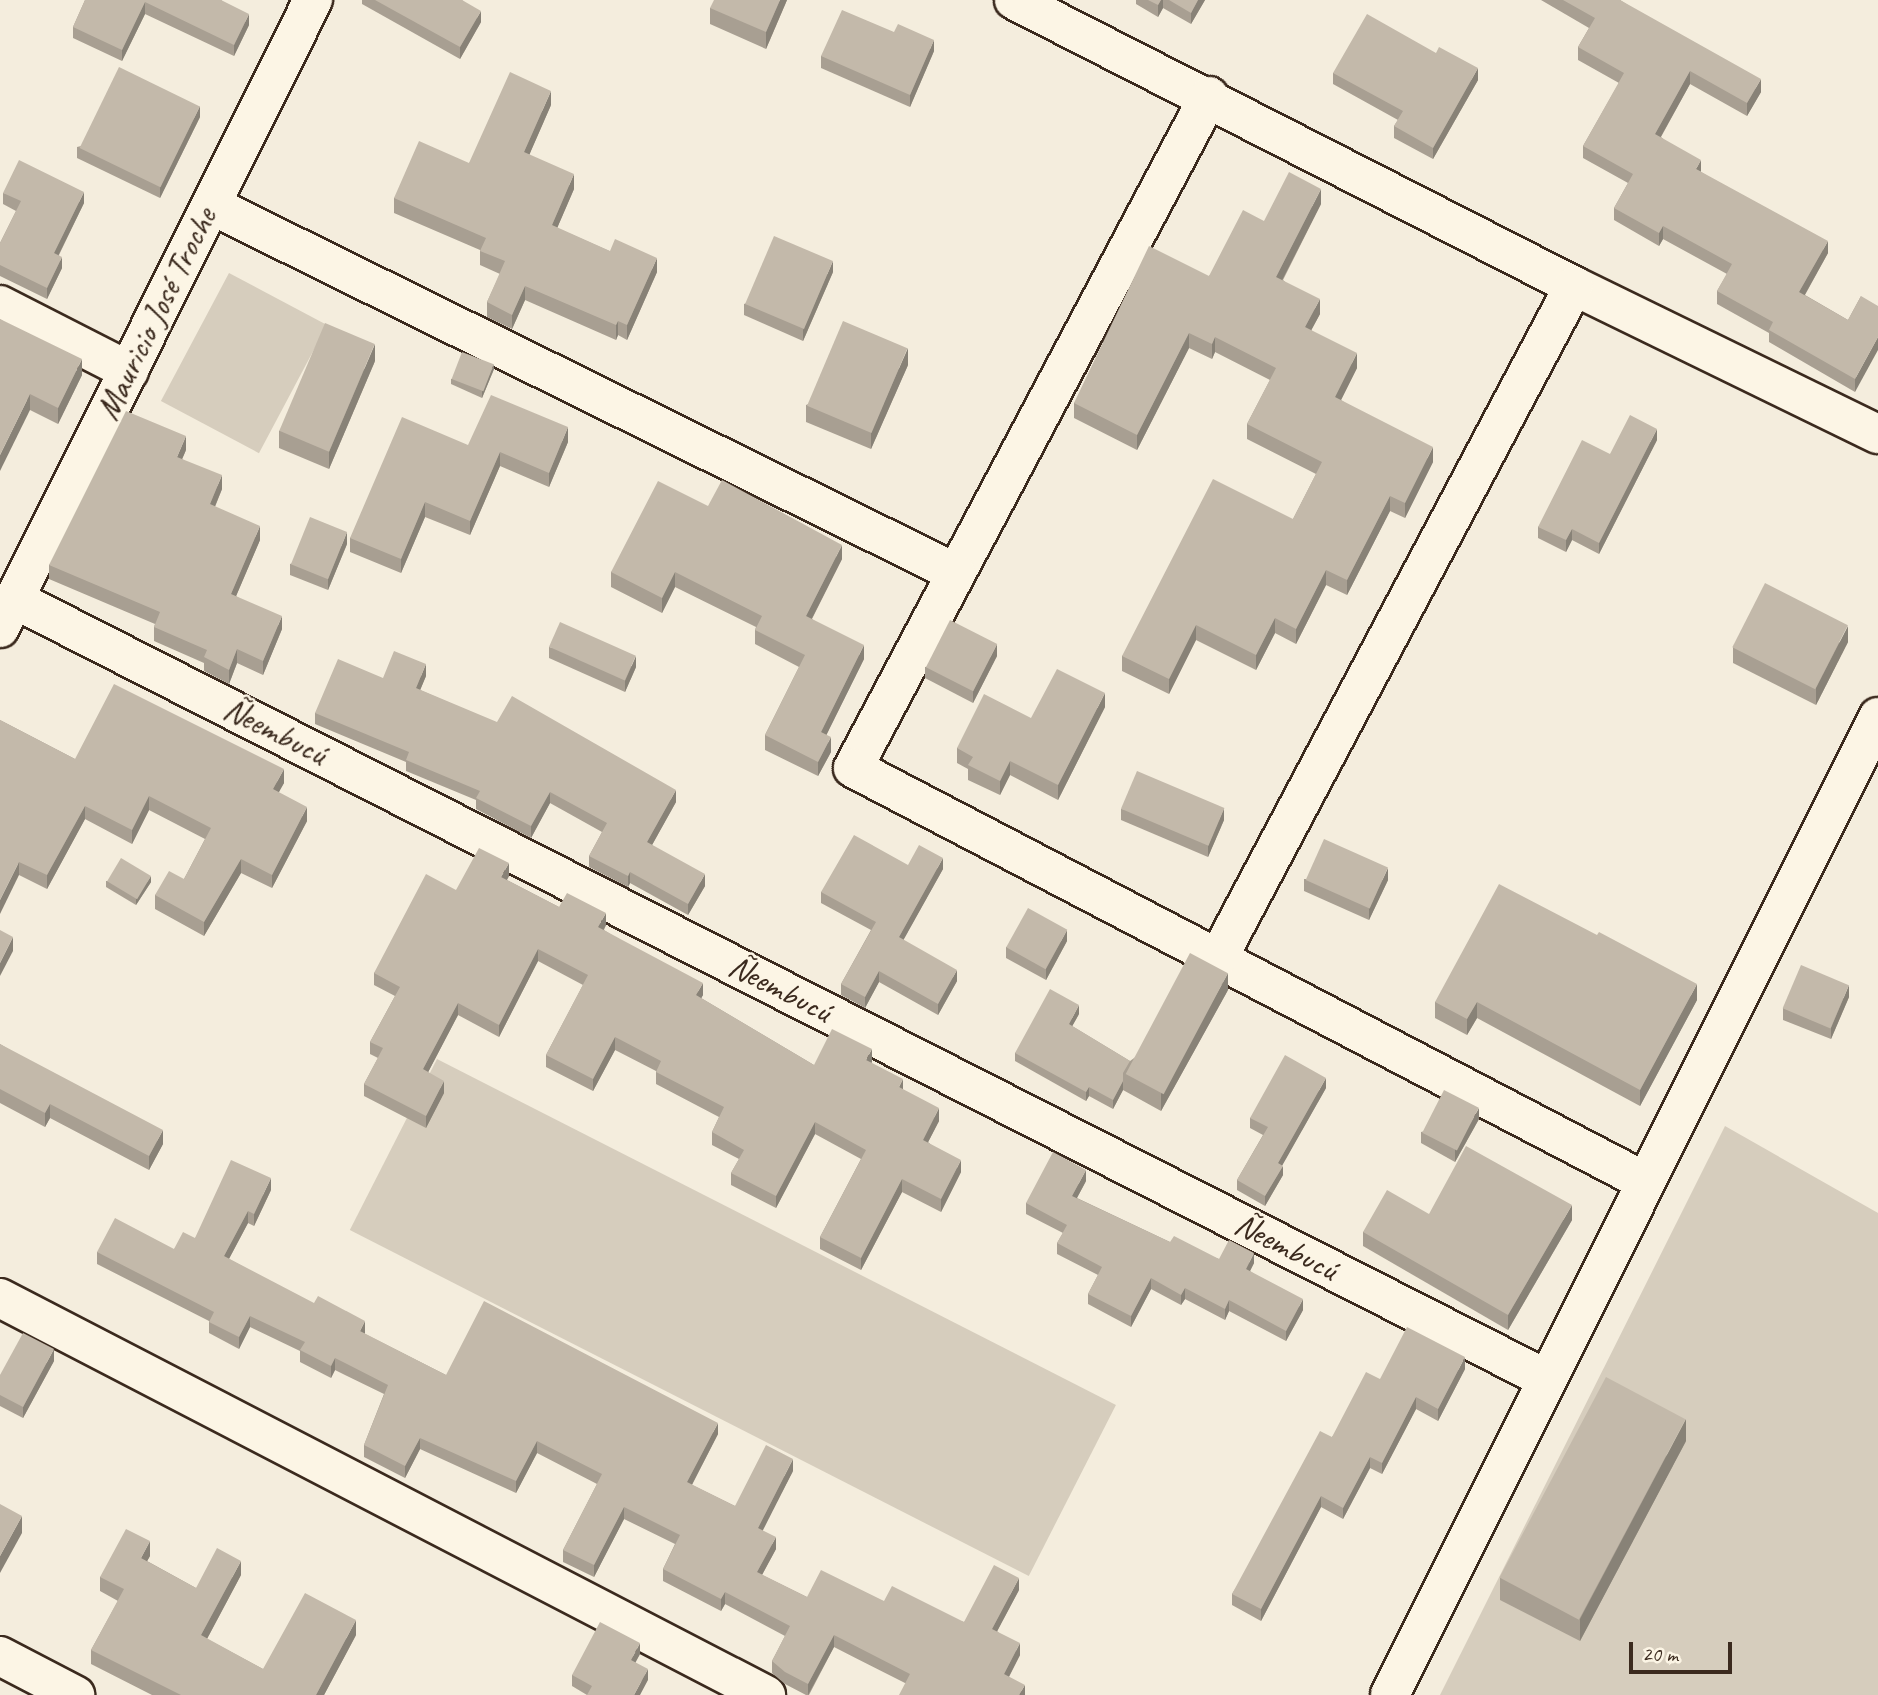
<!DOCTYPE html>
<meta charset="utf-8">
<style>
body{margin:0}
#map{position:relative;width:1878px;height:1695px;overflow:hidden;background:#f4eddd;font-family:Caveat,sans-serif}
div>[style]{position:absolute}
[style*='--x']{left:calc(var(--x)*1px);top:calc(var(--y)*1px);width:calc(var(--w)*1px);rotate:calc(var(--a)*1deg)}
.green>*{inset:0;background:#d6cdbd;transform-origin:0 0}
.roads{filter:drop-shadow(2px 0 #3b2a1e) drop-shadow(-2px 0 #3b2a1e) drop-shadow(0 2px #3b2a1e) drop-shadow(0 -2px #3b2a1e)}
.minor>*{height:38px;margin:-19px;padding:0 19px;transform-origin:19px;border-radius:19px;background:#fcf5e5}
.wall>*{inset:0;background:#a89f92}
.shaded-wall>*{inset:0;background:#888277}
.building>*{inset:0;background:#c3b9aa;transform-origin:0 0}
span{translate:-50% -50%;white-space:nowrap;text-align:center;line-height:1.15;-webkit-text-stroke:5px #fcf5e5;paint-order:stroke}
.street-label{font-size:33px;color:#3b2a1e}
.scale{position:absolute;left:1629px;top:1642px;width:103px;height:32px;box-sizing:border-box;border:4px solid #3b2a1e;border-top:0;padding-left:9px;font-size:21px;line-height:24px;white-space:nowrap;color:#3b2a1e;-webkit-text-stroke:5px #fcf5e5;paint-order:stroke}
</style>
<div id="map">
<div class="green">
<i style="left:229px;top:273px;width:111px;height:145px;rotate:28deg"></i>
<i style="left:437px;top:1059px;width:762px;height:192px;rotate:27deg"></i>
<i style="clip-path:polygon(1725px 1126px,1878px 1213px,1878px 1695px,1440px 1695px)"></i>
</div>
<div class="roads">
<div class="minor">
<i style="--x:1014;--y:0;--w:629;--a:27.05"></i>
<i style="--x:1574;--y:286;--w:338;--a:26"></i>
<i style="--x:1209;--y:96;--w:760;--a:117.91"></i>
<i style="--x:853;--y:768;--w:892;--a:27.57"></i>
<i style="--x:211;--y:205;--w:831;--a:26.29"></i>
<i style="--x:0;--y:305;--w:145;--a:27.1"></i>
<i style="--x:14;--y:599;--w:1719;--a:26.98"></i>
<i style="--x:0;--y:628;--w:702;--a:-63.51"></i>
<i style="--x:1218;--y:958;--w:760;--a:-62.09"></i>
<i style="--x:0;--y:1298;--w:863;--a:27.4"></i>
<i style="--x:0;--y:1656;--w:85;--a:27.5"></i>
<i style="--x:1390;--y:1695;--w:1093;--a:-63.48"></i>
</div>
</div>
<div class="wall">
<i style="clip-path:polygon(85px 0,221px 0,249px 25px,234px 56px,145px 14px,122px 61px,73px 38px,73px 27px)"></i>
<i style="clip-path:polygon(362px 0,462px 0,481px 22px,460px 59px,362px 4px)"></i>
<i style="clip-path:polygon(787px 0,766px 49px,710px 24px,710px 8px)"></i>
<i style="clip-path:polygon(1136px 0,1205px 0,1191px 24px,1163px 8px,1158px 17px,1136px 4px)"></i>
<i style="clip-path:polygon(1541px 0,1620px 0,1761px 92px,1747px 116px,1690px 84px,1661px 137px,1701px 172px,1828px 253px,1805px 295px,1848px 320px,1861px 296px,1855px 392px,1769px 342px,1769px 333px,1717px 304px,1717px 291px,1727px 274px,1663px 239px,1659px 246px,1614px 220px,1614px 208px,1628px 183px,1583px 158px,1583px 146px,1619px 83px,1578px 60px,1578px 47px,1589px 28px)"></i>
<i style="clip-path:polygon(894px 32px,934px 51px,910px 107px,821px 68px,821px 56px)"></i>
<i style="clip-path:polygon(1333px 73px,1478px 80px,1433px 159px,1394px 138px,1394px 126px,1398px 120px,1333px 84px)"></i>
<i style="clip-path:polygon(551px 105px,529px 155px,574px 189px,557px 228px,657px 272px,627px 340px,618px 335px,616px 340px,525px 300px,512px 329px,487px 317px,487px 302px,500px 274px,480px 265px,480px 250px,394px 213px,394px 198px,469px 163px)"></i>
<i style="clip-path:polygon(200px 117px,160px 198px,77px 158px,77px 147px)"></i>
<i style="clip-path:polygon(3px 193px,84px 203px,59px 255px,62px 268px,47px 299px,0 276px,0 243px,16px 211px,3px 204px)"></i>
<i style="clip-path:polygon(1321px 204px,1283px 280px,1320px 314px,1311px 330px,1357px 368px,1341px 400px,1433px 462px,1405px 518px,1390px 511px,1347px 595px,1326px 585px,1296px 644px,1275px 633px,1256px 670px,1196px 640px,1169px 694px,1122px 671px,1122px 656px,1293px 519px,1316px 474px,1247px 439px,1247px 424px,1270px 380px,1215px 352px,1212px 359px,1189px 348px,1137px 450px,1074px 418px,1074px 403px,1209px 276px,1264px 221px)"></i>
<i style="clip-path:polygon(833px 272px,803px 341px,744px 315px,744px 304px)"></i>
<i style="clip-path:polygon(0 319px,82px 375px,58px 424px,30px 410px)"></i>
<i style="clip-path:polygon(375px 361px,329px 469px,279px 448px,279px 431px)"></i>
<i style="clip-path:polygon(908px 365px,871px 449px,806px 422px,806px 405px)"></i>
<i style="clip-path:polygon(494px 369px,482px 398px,451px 384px,451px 379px)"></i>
<i style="clip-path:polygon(1657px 440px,1599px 554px,1572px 540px,1566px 552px,1538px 538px,1538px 527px,1610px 454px)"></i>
<i style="clip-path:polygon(568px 442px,549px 487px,500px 466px,470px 535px,425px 517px,401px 573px,350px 552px,350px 538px,468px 445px)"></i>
<i style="clip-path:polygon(186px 450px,182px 459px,222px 489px,215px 507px,260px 540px,236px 596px,282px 629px,263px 675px,237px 663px,229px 684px,204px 671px,204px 663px,154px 641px,154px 627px,155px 624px,49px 579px,49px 565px)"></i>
<i style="clip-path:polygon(708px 506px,842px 559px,812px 619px,864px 659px,826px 735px,831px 752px,818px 776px,765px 750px,765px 735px,799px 667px,755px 644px,755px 630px,756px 627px,675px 587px,662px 613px,611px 587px,611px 572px)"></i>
<i style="clip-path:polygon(347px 544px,328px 590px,290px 575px,290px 564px)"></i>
<i style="clip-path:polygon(1848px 642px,1816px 705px,1733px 663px,1733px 647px)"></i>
<i style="clip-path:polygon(549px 647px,636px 667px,625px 692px,549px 658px)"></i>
<i style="clip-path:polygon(997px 656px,973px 703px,925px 678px,925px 667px)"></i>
<i style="clip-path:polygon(426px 676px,420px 690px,676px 802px,652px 845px,705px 886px,688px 915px,630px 883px,628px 887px,589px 867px,589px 856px,602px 832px,550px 803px,531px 838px,476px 809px,476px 800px,406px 771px,406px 762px,315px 724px,315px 713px,383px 678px)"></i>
<i style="clip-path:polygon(1105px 707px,1058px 800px,1010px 775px,1000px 795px,968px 780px,968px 769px,957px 763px,957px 748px,1031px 718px)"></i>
<i style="clip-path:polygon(0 720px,75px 759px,284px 783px,278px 792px,307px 821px,272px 888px,241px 873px,204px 936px,155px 909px,155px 895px,184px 879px,205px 839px,149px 810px,132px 844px,85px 819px,47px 889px,19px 875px)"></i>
<i style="clip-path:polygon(1121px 809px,1224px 820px,1208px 857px,1121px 820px)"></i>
<i style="clip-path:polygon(908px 865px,943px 869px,903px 940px,957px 981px,938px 1015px,879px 982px,865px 1008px,841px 995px,841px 984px,871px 930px,821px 903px,821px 892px)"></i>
<i style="clip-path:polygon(509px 876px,507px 880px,559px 907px,606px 925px,604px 930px,703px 995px,701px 998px,814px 1065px,872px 1062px,871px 1063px,939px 1121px,928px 1142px,961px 1172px,941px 1212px,902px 1192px,861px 1270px,820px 1249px,820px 1237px,861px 1159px,815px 1134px,776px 1208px,731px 1185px,731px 1173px,739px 1159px,712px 1145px,712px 1132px,719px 1117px,656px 1084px,656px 1071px,615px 1050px,593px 1091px,546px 1067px,546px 1055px,583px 985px,538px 961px,499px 1037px,458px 1015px,428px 1072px,444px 1093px,426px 1128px,364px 1096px,364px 1084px,378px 1058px,370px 1054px,370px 1042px,395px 996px,374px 985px,374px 973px,456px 890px)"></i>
<i style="clip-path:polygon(1304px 879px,1388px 880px,1369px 920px,1304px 891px)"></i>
<i style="clip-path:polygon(106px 881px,151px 882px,136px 905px,106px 887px)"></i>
<i style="clip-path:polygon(1597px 935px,1697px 1000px,1640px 1106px,1477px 1018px,1467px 1035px,1435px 1018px,1435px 1002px)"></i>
<i style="clip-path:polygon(1067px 941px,1046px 980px,1006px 958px,1006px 947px)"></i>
<i style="clip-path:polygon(1228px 990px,1161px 1111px,1123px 1090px,1113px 1109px,1089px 1096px,1086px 1101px,1015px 1061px,1015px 1053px,1079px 1014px,1072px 1026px,1130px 1061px)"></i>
<i style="clip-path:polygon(1849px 997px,1831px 1039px,1783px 1020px,1783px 1008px)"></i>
<i style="clip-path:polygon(0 1044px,163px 1144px,149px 1170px,50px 1118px,45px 1127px,0 1103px)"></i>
<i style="clip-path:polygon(1326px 1088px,1282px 1165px,1283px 1175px,1265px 1206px,1237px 1190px,1237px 1180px,1263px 1135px,1250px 1128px,1250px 1118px)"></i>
<i style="clip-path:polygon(1479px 1119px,1455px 1162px,1421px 1143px,1421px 1132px)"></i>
<i style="clip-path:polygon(1086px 1181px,1077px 1198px,1170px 1242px,1219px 1259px,1254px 1263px,1250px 1271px,1303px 1310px,1286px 1341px,1229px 1311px,1225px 1320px,1185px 1299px,1181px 1305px,1151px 1289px,1131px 1327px,1088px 1304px,1088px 1294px,1098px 1275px,1057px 1254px,1057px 1243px,1063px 1233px,1026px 1214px,1026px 1203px)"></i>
<i style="clip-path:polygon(271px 1190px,254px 1226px,248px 1223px,229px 1259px,365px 1334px,446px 1375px,718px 1434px,692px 1485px,735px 1506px,793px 1471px,762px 1530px,776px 1549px,762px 1575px,807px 1597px,884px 1601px,964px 1622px,1019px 1590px,997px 1631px,1020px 1655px,1009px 1677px,1025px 1695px,905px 1683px,834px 1647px,809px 1695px,806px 1695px,785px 1684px,772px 1673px,772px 1661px,785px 1636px,725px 1604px,721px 1611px,663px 1581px,663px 1569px,675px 1544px,624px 1519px,594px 1577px,563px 1562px,563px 1550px,597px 1484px,537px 1453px,516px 1493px,420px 1449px,405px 1478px,364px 1457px,364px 1445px,384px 1394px,335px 1370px,331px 1378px,300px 1362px,300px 1351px,250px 1327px,239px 1349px,209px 1333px,209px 1321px,97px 1264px,97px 1252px,174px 1249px,195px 1238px)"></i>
<i style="clip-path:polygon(1429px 1214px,1572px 1220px,1508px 1330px,1363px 1246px,1363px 1232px)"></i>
<i style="clip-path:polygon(54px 1361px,23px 1418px,0 1406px,0 1375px)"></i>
<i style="clip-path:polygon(1465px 1369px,1438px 1421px,1416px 1409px,1382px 1474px,1370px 1468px,1343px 1519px,1321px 1507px,1261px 1621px,1232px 1605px,1232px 1594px,1332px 1437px,1380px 1379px)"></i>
<i style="clip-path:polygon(1686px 1441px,1580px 1641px,1500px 1600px,1500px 1578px)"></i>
<i style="clip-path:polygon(150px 1556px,147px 1561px,196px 1588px,241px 1575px,207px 1639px,263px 1669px,356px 1635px,324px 1695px,152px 1695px,91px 1664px,91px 1650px,118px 1601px,100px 1591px,100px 1577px)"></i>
<i style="clip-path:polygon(640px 1654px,635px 1662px,648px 1680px,587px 1695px,572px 1686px,572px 1675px)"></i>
</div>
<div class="shaded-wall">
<i style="clip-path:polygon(780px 0,787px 0,766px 49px,766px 32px)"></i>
<i style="clip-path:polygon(1161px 0,1163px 0,1163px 8px,1158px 17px,1158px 5px)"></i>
<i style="clip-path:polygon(1198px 0,1205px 0,1191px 24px,1191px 13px)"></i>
<i style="clip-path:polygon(145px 2px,145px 14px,122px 61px,122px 50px)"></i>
<i style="clip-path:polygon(481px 11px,481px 22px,460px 59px,460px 47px)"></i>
<i style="clip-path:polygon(249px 14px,249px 25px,234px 56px,234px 45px)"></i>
<i style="clip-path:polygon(934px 40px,934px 51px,910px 107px,910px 95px)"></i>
<i style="clip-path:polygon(1478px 68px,1478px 80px,1433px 159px,1433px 148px)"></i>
<i style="clip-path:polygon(1690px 71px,1690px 84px,1655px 147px,1655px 134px)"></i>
<i style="clip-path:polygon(1761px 79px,1761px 92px,1747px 116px,1747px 103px)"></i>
<i style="clip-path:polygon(551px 91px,551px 105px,524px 167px,524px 152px)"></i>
<i style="clip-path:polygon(200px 106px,200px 117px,160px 198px,160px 187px)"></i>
<i style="clip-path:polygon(1701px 160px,1701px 172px,1696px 169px)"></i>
<i style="clip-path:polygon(574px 174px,574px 189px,552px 240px,552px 225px)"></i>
<i style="clip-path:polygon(1321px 189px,1321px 204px,1276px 292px,1276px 277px)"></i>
<i style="clip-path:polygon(84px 192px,84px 203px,54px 264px,54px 253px)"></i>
<i style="clip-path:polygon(1663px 226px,1663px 239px,1659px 246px,1659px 233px)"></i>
<i style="clip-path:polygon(1828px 241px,1828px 253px,1799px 305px,1799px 292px)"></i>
<i style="clip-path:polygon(62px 257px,62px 268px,47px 299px,47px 288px)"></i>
<i style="clip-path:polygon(657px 258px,657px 272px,627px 340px,627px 325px)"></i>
<i style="clip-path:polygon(833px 261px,833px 272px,803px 341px,803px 330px)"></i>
<i style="clip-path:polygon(525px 286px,525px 300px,512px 329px,512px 315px)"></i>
<i style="clip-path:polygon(1320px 299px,1320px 314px,1305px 342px,1305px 327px)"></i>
<i style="clip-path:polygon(618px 321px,618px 335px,616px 340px,616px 325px)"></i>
<i style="clip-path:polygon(1189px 333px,1189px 348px,1137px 450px,1137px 435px)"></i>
<i style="clip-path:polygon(1215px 337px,1215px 352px,1212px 359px,1212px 344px)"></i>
<i style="clip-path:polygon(1878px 337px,1878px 350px,1855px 392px,1855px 379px)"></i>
<i style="clip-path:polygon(375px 344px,375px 361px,329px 469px,329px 452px)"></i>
<i style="clip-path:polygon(908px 348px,908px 365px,871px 449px,871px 432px)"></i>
<i style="clip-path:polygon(1357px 353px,1357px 368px,1335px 412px,1335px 397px)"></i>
<i style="clip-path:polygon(82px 359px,82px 375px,58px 424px,58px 408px)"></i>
<i style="clip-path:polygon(494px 364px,494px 369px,482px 398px,482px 392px)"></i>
<i style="clip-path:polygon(30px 394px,30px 410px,0 471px,0 455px)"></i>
<i style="clip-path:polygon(568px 427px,568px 442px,549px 487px,549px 473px)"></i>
<i style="clip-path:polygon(1657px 429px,1657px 440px,1599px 554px,1599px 543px)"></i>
<i style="clip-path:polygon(186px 436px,186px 450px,177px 471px,177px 457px)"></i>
<i style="clip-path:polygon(1433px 447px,1433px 462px,1405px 518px,1405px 503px)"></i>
<i style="clip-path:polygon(500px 452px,500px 466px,470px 535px,470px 521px)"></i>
<i style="clip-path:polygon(222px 475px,222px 489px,210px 518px,210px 504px)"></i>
<i style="clip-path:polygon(1390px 496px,1390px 511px,1347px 595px,1347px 580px)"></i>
<i style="clip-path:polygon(425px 502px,425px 517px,401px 573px,401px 559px)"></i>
<i style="clip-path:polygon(260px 526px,260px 540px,231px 608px,231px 594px)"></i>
<i style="clip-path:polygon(1572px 529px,1572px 540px,1566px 552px,1566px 540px)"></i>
<i style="clip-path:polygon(347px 532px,347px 544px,328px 590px,328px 579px)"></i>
<i style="clip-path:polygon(842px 545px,842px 559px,806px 630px,806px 616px)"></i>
<i style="clip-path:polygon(1326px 570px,1326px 585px,1296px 644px,1296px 629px)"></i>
<i style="clip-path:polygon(675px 572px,675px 587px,662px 613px,662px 598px)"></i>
<i style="clip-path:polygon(282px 616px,282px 629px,263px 675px,263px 661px)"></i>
<i style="clip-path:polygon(1275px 618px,1275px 633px,1256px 670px,1256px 655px)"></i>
<i style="clip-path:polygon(1196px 625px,1196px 640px,1169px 694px,1169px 679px)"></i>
<i style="clip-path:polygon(1848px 626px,1848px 642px,1816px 705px,1816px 688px)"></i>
<i style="clip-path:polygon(997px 644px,997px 656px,973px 703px,973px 691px)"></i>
<i style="clip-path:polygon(864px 645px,864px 659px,821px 746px,821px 732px)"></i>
<i style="clip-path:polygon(237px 649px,237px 663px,229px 684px,229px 670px)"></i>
<i style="clip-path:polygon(636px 656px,636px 667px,625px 692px,625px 681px)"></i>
<i style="clip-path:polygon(426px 664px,426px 676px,416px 700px,416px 688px)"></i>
<i style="clip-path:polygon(1105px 693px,1105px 707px,1058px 800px,1058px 785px)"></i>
<i style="clip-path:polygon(831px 737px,831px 752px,818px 776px,818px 762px)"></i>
<i style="clip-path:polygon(1010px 761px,1010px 775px,1000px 795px,1000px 781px)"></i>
<i style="clip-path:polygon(284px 769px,284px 783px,273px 803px,273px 789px)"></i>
<i style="clip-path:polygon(676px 790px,676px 802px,647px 854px,647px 842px)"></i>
<i style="clip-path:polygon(550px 792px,550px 803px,531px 838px,531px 826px)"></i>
<i style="clip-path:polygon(149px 796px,149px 810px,132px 844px,132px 830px)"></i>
<i style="clip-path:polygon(85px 806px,85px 819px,47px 889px,47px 875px)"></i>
<i style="clip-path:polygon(307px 807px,307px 821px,272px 888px,272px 875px)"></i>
<i style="clip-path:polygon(1224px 808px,1224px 820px,1208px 857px,1208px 846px)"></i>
<i style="clip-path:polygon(943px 858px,943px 869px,899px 948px,899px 937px)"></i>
<i style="clip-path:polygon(241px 859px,241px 873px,204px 936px,204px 922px)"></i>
<i style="clip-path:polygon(19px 862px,19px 875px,0 914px,0 900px)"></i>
<i style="clip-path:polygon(509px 863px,509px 876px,501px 890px,501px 877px)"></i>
<i style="clip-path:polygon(1388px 868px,1388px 880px,1369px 920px,1369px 909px)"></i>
<i style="clip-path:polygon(630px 872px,630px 883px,628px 887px,628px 876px)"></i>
<i style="clip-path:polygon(705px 874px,705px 886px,688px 915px,688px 904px)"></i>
<i style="clip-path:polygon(151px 876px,151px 882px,136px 905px,136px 899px)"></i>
<i style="clip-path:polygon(606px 913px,606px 925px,598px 940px,598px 927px)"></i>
<i style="clip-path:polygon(1067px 930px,1067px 941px,1046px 980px,1046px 969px)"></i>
<i style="clip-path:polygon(13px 937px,13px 951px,0 976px,0 963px)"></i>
<i style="clip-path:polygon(538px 949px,538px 961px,499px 1037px,499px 1025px)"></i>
<i style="clip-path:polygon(957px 970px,957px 981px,938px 1015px,938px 1004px)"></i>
<i style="clip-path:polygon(879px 971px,879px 982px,865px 1008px,865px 997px)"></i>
<i style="clip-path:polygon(1228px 973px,1228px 990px,1161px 1111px,1161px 1094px)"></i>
<i style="clip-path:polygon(703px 983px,703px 995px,696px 1008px,696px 995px)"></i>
<i style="clip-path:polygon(1697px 984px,1697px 1000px,1640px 1106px,1640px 1090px)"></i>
<i style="clip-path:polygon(1849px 985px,1849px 997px,1831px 1039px,1831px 1028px)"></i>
<i style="clip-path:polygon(1477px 1002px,1477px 1018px,1467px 1035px,1467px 1019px)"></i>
<i style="clip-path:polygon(458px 1003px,458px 1015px,423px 1082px,423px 1069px)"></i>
<i style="clip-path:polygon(1079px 1005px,1079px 1014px,1069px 1032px,1069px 1024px)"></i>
<i style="clip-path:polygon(615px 1037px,615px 1050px,593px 1091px,593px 1079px)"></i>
<i style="clip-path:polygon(872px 1049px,872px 1062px,866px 1072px,866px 1060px)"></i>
<i style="clip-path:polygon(1326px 1078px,1326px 1088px,1278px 1173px,1278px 1163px)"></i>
<i style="clip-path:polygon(903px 1079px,903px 1092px,899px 1087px)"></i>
<i style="clip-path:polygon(444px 1081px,444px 1093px,426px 1128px,426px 1116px)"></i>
<i style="clip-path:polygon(1123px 1081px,1123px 1090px,1113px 1109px,1113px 1100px)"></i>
<i style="clip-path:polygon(1089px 1087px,1089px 1096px,1086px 1101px,1086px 1092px)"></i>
<i style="clip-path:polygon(50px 1104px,50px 1118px,45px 1127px,45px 1113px)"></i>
<i style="clip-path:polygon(939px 1108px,939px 1121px,923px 1152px,923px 1140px)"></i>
<i style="clip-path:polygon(1479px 1108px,1479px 1119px,1455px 1162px,1455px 1150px)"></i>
<i style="clip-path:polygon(815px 1122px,815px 1134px,776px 1208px,776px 1196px)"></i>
<i style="clip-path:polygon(163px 1130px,163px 1144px,149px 1170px,149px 1156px)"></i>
<i style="clip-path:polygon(961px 1160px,961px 1172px,941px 1212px,941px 1199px)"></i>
<i style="clip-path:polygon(1283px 1166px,1283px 1175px,1265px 1206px,1265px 1196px)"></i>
<i style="clip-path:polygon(1086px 1170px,1086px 1181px,1072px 1207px,1072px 1196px)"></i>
<i style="clip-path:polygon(271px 1178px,271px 1190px,254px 1226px,254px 1214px)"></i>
<i style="clip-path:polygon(902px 1179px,902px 1192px,861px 1270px,861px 1258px)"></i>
<i style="clip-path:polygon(1572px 1205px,1572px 1220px,1508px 1330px,1508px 1315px)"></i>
<i style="clip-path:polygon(248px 1211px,248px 1223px,224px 1268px,224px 1256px)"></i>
<i style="clip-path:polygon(1254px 1253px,1254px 1263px,1246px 1279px,1246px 1269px)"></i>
<i style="clip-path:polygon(1151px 1278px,1151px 1289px,1131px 1327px,1131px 1316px)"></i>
<i style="clip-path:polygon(1185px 1288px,1185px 1299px,1181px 1305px,1181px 1295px)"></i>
<i style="clip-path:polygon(1303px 1299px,1303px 1310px,1286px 1341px,1286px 1331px)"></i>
<i style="clip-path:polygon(1229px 1300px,1229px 1311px,1225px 1320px,1225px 1309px)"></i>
<i style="clip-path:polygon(250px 1316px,250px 1327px,239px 1349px,239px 1337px)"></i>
<i style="clip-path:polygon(365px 1321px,365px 1333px,360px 1343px,360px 1331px)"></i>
<i style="clip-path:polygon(54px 1349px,54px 1361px,23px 1418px,23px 1407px)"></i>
<i style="clip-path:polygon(1465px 1357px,1465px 1369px,1438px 1421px,1438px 1409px)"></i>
<i style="clip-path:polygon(335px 1358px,335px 1370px,331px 1378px,331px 1366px)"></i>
<i style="clip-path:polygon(1416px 1397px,1416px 1409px,1382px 1474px,1382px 1463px)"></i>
<i style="clip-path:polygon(1686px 1419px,1686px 1441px,1580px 1641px,1580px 1619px)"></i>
<i style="clip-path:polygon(718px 1423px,718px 1434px,687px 1494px,687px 1482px)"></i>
<i style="clip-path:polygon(420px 1438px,420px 1449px,405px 1478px,405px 1466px)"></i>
<i style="clip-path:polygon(537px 1441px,537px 1453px,516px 1493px,516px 1481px)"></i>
<i style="clip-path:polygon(1370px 1457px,1370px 1468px,1343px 1519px,1343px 1508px)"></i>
<i style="clip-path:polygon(793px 1459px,793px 1471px,758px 1540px,758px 1528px)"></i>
<i style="clip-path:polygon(1321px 1496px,1321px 1507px,1261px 1621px,1261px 1609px)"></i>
<i style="clip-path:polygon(624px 1507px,624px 1519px,594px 1577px,594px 1565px)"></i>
<i style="clip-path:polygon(22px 1516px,22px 1533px,0 1573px,0 1556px)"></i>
<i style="clip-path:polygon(776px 1537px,776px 1549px,757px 1584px,757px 1572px)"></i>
<i style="clip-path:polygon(150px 1541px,150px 1556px,141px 1572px,141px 1558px)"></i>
<i style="clip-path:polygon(241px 1561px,241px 1575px,201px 1650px,201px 1635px)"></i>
<i style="clip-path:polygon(1019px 1578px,1019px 1590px,992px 1641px,992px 1629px)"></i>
<i style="clip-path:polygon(725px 1592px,725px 1604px,721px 1611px,721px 1599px)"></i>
<i style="clip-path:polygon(356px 1620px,356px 1635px,324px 1695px,316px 1695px)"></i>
<i style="clip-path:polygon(834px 1635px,834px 1647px,808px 1695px,808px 1684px)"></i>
<i style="clip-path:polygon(640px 1643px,640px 1654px,631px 1671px,631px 1660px)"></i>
<i style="clip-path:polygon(1020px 1643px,1020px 1655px,1004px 1686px,1004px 1674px)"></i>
<i style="clip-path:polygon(648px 1669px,648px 1680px,640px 1695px,634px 1695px)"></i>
<i style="clip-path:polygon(1025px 1685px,1025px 1695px,1019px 1695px)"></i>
</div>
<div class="building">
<i style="clip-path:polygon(85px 0,221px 0,249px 14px,234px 45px,145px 2px,122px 50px,73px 27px)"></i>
<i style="clip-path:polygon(375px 0,462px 0,481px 11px,460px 47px)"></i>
<i style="clip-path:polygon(714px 0,780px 0,766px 32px,710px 8px)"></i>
<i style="clip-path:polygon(1148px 0,1161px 0,1158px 5px)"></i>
<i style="clip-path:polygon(1169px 0,1198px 0,1191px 13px)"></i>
<i style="clip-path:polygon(1563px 0,1620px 0,1761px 79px,1747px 103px,1690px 71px,1655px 134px,1701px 160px,1696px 169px,1828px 241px,1799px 292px,1848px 320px,1861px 296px,1878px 306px,1878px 337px,1855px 379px,1769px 330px,1773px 322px,1717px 291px,1732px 264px,1663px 226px,1659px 233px,1614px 208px,1633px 174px,1583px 146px,1624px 73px,1578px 47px,1595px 18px)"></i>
<i style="clip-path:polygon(842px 10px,894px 32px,898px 24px,934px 40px,910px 95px,821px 56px)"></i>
<i style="clip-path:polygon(1367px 14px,1436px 53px,1439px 47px,1478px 68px,1433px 148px,1394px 126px,1403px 111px,1333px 73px)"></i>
<i style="left:119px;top:67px;width:90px;height:90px;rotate:26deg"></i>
<i style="clip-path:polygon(510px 72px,551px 91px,524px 152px,574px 174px,552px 225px,610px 251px,615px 239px,657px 258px,627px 325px,618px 321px,616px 325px,525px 286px,512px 315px,487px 302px,505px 261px,480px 251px,486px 238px,394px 198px,419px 141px,469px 163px)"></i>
<i style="clip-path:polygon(19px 160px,84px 192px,54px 253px,62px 257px,47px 288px,0 265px,0 243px,21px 201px,3px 193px)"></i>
<i style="clip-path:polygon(1289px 172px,1321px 189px,1276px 277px,1320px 299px,1305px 327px,1357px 353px,1335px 397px,1433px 447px,1405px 503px,1390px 496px,1347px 580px,1326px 570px,1296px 629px,1275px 618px,1256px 655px,1196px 625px,1169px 679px,1122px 656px,1213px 479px,1293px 519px,1322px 462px,1247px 424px,1276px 368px,1215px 337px,1212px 344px,1189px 333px,1137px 435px,1074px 403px,1149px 246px,1209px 276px,1243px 210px,1264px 221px)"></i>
<i style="left:774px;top:236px;width:64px;height:74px;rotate:23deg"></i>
<i style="clip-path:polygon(0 319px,82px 359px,58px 408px,30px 394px,0 455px)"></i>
<i style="left:843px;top:321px;width:70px;height:92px;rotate:23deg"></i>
<i style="left:325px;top:323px;width:54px;height:117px;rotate:23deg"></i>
<i style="left:462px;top:352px;width:34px;height:29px;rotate:21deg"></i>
<i style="clip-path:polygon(491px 395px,568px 427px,549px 473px,500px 452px,470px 521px,425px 502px,401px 559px,350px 538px,402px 417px,468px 445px)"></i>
<i style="clip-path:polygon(126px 411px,186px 436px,177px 457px,222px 475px,210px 504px,260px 526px,231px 594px,282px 616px,263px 661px,237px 649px,229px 670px,204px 657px,207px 650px,154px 627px,160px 612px,49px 565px)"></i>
<i style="clip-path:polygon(1630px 415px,1657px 429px,1599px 543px,1572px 529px,1566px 540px,1538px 527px,1582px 440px,1610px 454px)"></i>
<i style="clip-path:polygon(722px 480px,842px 545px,806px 616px,864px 645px,821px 732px,831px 737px,818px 762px,765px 735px,805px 655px,755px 630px,762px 616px,675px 572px,662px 598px,611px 572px,658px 481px,708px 506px)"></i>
<i style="left:310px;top:517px;width:40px;height:51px;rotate:22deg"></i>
<i style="left:1765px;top:583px;width:93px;height:72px;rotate:27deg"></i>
<i style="left:950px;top:620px;width:53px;height:53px;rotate:27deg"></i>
<i style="left:560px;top:622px;width:83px;height:27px;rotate:24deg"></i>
<i style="clip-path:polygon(394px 651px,426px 664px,416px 688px,497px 722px,512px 696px,676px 790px,647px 842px,705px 874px,688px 904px,630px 872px,628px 876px,589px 856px,607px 823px,550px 792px,531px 826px,476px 798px,480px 791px,406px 760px,409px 752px,315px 713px,338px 659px,383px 678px)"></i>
<i style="clip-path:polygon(1057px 669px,1105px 693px,1058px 785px,1010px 761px,1000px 781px,968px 765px,973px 757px,957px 748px,984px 694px,1031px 718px)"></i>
<i style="clip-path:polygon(114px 684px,284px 769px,273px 789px,307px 807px,272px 875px,241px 859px,204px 922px,155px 895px,169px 871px,184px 879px,211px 828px,149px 796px,132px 830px,85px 806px,47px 875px,19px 862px,0 900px,0 720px,75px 759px)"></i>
<i style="left:1137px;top:771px;width:95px;height:41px;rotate:23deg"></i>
<i style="clip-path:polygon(854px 835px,908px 865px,919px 845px,943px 858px,899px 937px,957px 970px,938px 1004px,879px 971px,865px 997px,841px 984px,876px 922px,821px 892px)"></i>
<i style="left:1324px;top:839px;width:70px;height:45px;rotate:24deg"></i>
<i style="clip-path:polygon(479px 848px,509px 863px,501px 877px,559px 907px,567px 893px,606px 913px,598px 927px,703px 983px,696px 995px,814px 1065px,832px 1029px,872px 1049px,866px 1060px,903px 1079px,899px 1087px,939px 1108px,923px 1140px,961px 1160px,941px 1199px,902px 1179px,861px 1258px,820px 1237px,866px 1150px,815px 1122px,776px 1196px,731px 1173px,744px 1150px,712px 1132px,724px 1107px,656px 1072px,661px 1061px,615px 1037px,593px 1079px,546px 1055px,588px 975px,538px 949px,499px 1025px,458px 1003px,423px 1069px,444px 1081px,426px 1116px,364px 1084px,383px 1048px,370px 1042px,400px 987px,374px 973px,426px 874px,456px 890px)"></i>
<i style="left:121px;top:858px;width:35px;height:27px;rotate:31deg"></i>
<i style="clip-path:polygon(1499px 884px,1597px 935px,1599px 932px,1697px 984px,1640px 1090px,1477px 1002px,1467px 1019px,1435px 1002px)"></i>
<i style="left:1028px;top:908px;width:45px;height:45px;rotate:29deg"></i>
<i style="clip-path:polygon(0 930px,13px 937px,0 963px)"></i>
<i style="left:1190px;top:953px;width:43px;height:137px;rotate:28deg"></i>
<i style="left:1801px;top:965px;width:52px;height:47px;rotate:23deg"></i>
<i style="clip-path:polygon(1050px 989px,1079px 1005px,1069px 1024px,1130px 1061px,1123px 1073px,1123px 1081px,1113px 1100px,1089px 1087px,1086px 1092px,1015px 1053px)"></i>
<i style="clip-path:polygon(0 1044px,163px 1130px,149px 1156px,50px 1104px,45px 1113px,0 1089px)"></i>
<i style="clip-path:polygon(1285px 1055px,1326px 1078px,1278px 1163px,1283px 1166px,1265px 1196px,1237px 1180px,1268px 1127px,1250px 1118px)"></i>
<i style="left:1444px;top:1090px;width:39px;height:48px;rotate:27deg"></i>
<i style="clip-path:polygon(1466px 1146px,1572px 1205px,1508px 1315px,1363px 1232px,1387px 1190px,1429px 1214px)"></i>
<i style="clip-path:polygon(1053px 1152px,1086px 1170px,1072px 1196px,1170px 1242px,1174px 1236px,1219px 1259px,1229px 1240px,1254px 1253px,1246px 1269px,1303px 1299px,1286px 1331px,1229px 1300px,1225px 1309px,1185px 1288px,1181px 1295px,1151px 1278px,1131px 1316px,1088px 1294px,1102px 1267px,1057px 1243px,1067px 1225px,1026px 1203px)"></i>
<i style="clip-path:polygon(231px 1160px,271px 1178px,254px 1214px,248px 1211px,224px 1256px,314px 1303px,318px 1296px,365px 1321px,360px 1331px,446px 1375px,484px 1301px,718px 1423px,687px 1482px,735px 1506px,766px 1445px,793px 1459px,758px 1528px,776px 1537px,757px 1572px,807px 1597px,821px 1570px,884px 1601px,892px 1586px,964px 1622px,994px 1565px,1019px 1578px,992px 1629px,1020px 1643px,1004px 1674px,1025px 1685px,1019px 1695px,899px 1695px,910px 1674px,834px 1635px,808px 1684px,785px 1672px,772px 1661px,790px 1626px,725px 1592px,721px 1599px,663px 1569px,680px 1535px,624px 1507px,594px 1565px,563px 1550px,602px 1474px,537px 1441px,516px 1481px,420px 1438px,405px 1466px,364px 1445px,388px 1385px,335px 1358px,331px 1366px,300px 1350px,305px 1342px,250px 1316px,239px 1337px,209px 1322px,214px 1312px,97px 1252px,115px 1218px,174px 1249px,183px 1232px,195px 1238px)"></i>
<i style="clip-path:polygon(1407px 1327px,1465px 1357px,1438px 1409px,1416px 1397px,1382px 1463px,1370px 1457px,1343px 1508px,1321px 1496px,1261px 1609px,1232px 1594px,1320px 1431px,1332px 1437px,1366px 1372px,1380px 1379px)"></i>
<i style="clip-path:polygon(23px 1333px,54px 1349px,23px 1407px,0 1395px,0 1375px)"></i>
<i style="left:1606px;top:1377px;width:90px;height:227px;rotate:28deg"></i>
<i style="clip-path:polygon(0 1504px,22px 1516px,0 1556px)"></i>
<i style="clip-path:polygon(126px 1529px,150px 1541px,141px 1558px,196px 1588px,217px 1548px,241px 1561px,201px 1635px,263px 1669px,305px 1593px,356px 1620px,316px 1695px,181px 1695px,91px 1650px,124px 1589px,100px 1577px)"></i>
<i style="clip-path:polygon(600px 1622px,640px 1643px,631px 1660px,648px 1669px,634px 1695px,587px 1695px,592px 1686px,572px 1675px)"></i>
</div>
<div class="street-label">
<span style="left:157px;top:314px;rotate:-64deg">Mauricio José Troche</span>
<span style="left:275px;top:732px;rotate:27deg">Ñeembucú</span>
<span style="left:780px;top:989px;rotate:27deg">Ñeembucú</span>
<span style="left:1286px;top:1247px;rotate:27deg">Ñeembucú</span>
</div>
<div class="scale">20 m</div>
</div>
